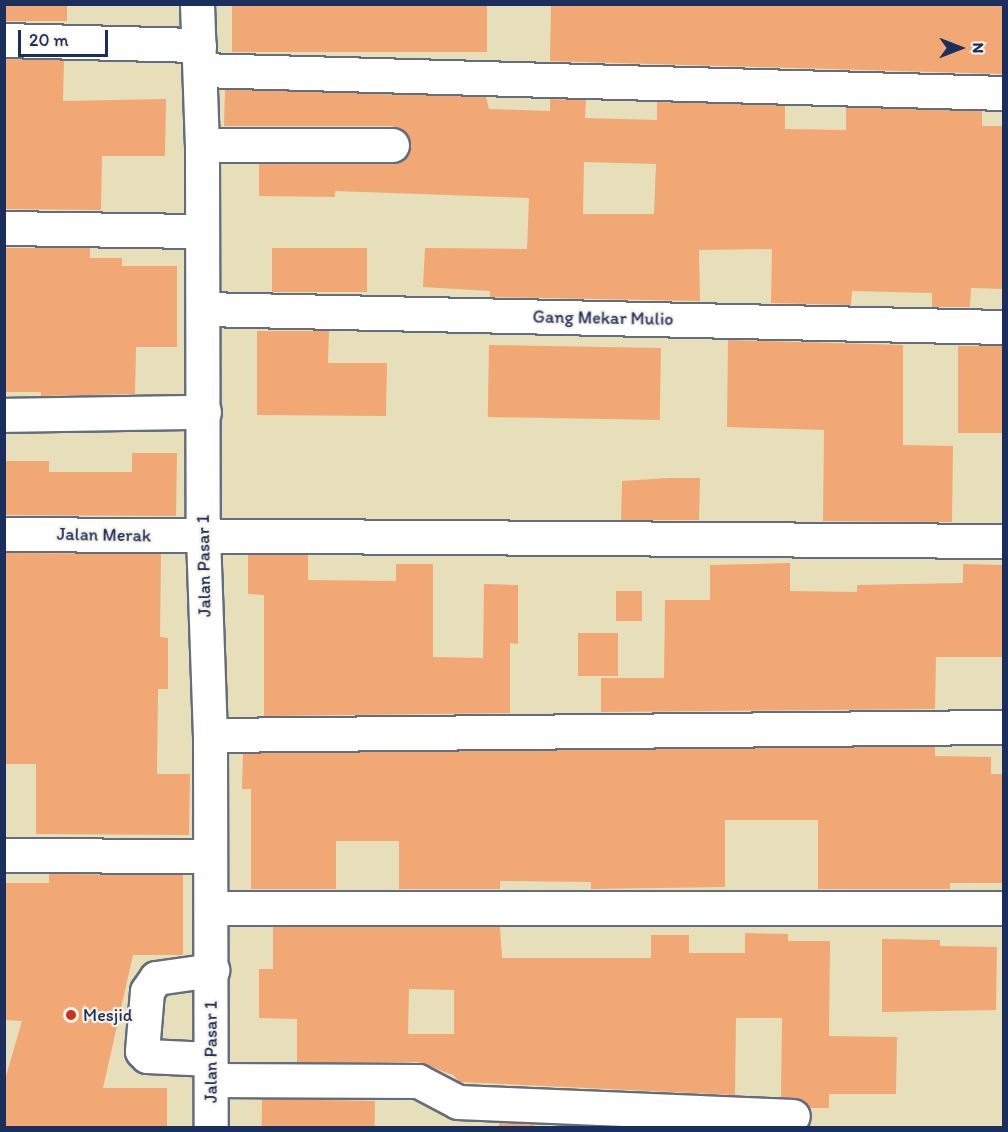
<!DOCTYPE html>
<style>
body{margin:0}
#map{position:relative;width:1008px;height:1132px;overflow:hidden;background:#e6dfba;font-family:Itim,sans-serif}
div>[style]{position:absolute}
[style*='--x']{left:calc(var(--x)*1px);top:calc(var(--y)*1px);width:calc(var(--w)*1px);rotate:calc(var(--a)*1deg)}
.building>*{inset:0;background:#f1a875;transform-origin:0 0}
.roads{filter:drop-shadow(2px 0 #626d7e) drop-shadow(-2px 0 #626d7e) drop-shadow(0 2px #626d7e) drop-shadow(0 -2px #626d7e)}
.minor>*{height:33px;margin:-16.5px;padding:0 16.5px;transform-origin:16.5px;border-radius:16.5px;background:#fff}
.dots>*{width:16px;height:16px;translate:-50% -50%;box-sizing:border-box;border:3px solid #f7f3e8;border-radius:50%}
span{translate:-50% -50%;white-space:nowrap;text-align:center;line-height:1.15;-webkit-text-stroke:4.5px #f7f3e8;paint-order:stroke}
.street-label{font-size:18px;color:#1b2f5e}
.poi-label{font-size:18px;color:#1b2f5e}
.left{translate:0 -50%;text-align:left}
.frame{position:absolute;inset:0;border:6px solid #1b2f5e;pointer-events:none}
.north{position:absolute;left:930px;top:18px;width:60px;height:60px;-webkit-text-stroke:4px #f7f3e8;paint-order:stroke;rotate:90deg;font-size:16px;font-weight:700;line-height:24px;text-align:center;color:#1b2f5e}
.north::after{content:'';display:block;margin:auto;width:21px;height:27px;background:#1b2f5e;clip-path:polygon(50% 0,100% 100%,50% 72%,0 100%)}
.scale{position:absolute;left:18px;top:30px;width:90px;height:27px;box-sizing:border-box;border:3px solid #1b2f5e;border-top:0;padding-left:8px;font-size:18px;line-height:21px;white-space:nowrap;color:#1b2f5e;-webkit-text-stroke:4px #f7f3e8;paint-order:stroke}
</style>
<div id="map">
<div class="building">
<i style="left:4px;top:4px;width:63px;height:17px"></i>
<i style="left:232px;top:4px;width:255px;height:48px"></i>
<i style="clip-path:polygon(551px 4px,1004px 4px,1004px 74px,550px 61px)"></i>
<i style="clip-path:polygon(4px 59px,64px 60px,63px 101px,166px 99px,165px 156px,102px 156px,101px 210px,6px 209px)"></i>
<i style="clip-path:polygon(evenodd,225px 89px,486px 97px,489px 109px,550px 111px,550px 99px,586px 100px,585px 118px,657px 120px,657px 102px,785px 105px,785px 129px,846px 130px,846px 107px,982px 111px,982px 126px,1004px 126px,1004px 289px,971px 288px,970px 307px,932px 307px,932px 293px,852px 291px,851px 305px,771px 303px,772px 249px,699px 250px,700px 301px,490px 297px,490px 291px,423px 287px,425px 248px,527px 249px,529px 198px,335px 191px,335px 197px,259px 196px,259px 164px,393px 164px,408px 155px,408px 136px,392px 126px,224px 126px,225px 89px,584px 162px,656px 164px,654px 214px,583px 214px,584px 162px)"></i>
<i style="clip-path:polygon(4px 248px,90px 248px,90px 258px,122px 258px,122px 266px,177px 266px,177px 347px,136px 347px,135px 394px,41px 396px,41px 392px,4px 392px)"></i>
<i style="left:272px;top:248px;width:95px;height:44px"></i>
<i style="clip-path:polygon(257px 331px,329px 331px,328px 363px,387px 363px,386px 416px,257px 415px)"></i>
<i style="clip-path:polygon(728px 340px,903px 345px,903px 445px,953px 446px,952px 522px,823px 521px,824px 430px,727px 427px)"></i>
<i style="left:489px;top:345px;width:172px;height:72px;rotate:1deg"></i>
<i style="left:958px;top:346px;width:45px;height:87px"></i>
<i style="clip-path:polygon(132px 453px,177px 453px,176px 516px,4px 515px,4px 461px,49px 461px,49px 472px,132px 472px)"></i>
<i style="clip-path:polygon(668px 478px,700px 478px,699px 520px,621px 520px,622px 481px)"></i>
<i style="clip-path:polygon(4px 553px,161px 554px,160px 637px,168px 638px,168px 689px,158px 689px,157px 774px,190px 774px,189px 835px,36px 834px,36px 764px,4px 764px)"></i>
<i style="clip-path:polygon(248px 554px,308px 555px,308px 580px,396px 581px,396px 564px,433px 564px,433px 657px,483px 658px,484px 584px,518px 585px,518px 644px,510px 643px,510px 713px,264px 716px,264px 595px,248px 594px)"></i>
<i style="clip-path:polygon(790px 563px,790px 591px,857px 592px,857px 585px,963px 583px,963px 564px,1004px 565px,1004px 657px,936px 657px,935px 709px,601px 712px,601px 678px,664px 678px,665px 600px,710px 600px,710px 565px)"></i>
<i style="left:616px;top:591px;width:26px;height:30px"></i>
<i style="left:578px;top:633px;width:40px;height:43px"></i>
<i style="clip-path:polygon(935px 746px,935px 756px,991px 757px,991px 774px,1004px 774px,1004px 883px,950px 883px,950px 889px,818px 889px,818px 820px,725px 820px,725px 887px,591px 889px,591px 882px,500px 881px,500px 889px,399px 889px,399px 841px,336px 841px,336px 889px,251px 889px,251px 789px,242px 789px,243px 753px)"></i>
<i style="clip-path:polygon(49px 874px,183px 875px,183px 955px,133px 955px,103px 1088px,167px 1088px,167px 1128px,4px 1128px,4px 1083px,22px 1021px,4px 1020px,4px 883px,49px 883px)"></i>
<i style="clip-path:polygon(evenodd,273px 927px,500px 927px,502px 958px,651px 958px,651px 935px,689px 935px,689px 953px,745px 953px,745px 933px,788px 934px,788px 941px,830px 941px,829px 1036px,897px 1037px,896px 1094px,829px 1094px,829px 1108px,810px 1108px,803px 1100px,781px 1097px,782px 1018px,736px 1018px,735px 1095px,460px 1082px,453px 1075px,418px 1062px,297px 1062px,297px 1019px,259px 1018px,259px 969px,273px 969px,273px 927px,409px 989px,454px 990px,454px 1034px,408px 1034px,409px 989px)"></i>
<i style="clip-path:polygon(882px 939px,940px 940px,940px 946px,997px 947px,996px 1010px,882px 1012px)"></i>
<i style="left:262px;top:1099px;width:113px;height:29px;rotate:1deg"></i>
<i style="clip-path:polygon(499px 1122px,534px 1124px,534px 1128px,499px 1128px)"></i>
</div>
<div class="roads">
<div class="minor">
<i style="--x:197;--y:4;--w:141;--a:88"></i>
<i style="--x:202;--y:145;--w:391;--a:89.9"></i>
<i style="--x:203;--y:536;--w:199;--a:88"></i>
<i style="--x:210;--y:735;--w:393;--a:89.9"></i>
<i style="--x:4;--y:40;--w:195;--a:1.5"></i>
<i style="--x:201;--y:70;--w:803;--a:1.64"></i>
<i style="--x:202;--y:145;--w:190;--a:0"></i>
<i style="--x:4;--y:228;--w:198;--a:0.9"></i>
<i style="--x:203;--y:309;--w:801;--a:1.29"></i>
<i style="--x:4;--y:415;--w:200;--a:-0.9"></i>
<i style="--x:4;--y:534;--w:1000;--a:0.4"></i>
<i style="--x:210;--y:735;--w:794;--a:-0.58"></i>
<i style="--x:4;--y:855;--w:206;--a:0.3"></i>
<i style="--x:211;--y:908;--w:793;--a:0"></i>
<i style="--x:210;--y:1059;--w:63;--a:-177.3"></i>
<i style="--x:147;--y:1056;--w:7;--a:-135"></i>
<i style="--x:142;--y:1051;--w:60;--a:-85.2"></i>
<i style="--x:147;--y:991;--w:16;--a:-55"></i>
<i style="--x:156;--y:978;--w:57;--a:-8.1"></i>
<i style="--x:211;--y:1080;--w:207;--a:0.3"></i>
<i style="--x:418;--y:1081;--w:45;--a:27.7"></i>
<i style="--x:458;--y:1102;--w:335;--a:2.4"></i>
</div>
</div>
<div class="dots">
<i style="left:71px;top:1015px;background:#c8321e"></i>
</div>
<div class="street-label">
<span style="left:603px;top:318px;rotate:1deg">Gang Mekar Mulio</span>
<span style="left:104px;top:535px;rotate:1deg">Jalan Merak</span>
<span style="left:204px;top:566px;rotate:-91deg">Jalan Pasar 1</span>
<span style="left:211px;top:1052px;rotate:-90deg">Jalan Pasar 1</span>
</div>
<div class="poi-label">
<span class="left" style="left:83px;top:1015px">Mesjid</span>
</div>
<div class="frame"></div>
<div class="north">N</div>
<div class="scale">20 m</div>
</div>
